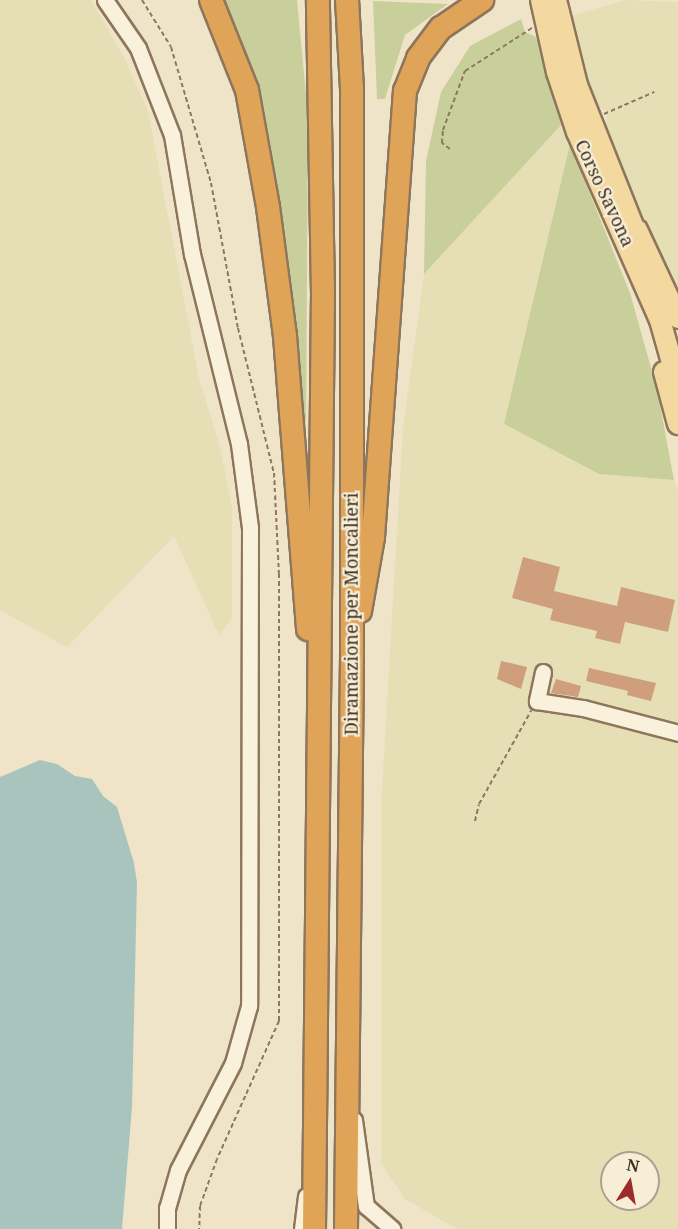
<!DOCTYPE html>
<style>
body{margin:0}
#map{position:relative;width:678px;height:1229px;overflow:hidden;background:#f0e4c8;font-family:"Noto Serif",serif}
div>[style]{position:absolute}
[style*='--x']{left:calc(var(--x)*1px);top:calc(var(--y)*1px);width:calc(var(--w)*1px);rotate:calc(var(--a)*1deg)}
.farmland>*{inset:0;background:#e6deb5}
.green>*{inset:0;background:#c9cf9b}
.water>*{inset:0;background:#a9c4bc}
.building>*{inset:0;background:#cf9f7d}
.path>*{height:2px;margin-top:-1px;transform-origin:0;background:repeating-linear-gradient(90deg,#8d765c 0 4.5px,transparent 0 7.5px)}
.roads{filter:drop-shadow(2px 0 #8d765c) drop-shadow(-2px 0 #8d765c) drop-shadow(0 2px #8d765c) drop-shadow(0 -2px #8d765c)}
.minor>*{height:15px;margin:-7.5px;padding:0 7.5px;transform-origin:7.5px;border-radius:7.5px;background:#faf1dc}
.major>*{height:20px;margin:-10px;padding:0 10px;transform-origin:10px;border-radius:10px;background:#f3d9a0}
.highway>*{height:22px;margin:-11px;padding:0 11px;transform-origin:11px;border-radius:11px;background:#e0a458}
span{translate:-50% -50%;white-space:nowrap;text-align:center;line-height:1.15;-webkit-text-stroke:4.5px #f7eed8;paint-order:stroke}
.street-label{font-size:18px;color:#3d2e20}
.north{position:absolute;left:600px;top:1151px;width:60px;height:60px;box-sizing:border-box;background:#f7eed8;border:2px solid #ada18e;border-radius:50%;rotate:11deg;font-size:16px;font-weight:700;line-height:24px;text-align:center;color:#3d2e20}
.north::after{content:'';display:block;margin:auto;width:21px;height:27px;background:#9e2a2b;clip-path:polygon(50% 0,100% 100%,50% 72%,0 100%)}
</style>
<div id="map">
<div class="farmland">
<i style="clip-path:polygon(0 0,91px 0,124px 57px,148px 111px,199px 378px,221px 451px,232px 508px,232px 618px,219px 635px,174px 536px,67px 647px,0 610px)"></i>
<i style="clip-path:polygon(625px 0,678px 2px,678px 307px,604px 129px,608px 112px,593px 104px,567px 17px)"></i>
<i style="clip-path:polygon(evenodd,561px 125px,570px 144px,504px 424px,599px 474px,674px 480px,678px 490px,678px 727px,545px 700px,543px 709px,678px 741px,678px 1229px,457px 1229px,405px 1199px,381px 1163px,381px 807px,403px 428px,424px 274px,561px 125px,612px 1163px,648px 1163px,648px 1199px,612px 1199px,612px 1163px)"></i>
</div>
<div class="green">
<i style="clip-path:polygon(222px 0,297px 0,308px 115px,306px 428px,281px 218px,262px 99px)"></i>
<i style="clip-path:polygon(373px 1px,448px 4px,405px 35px,385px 99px,377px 99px)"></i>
<i style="clip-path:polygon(521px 19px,525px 32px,539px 38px,561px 125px,424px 274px,426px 161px,441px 92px,470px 46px)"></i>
<i style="clip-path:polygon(570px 144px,630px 293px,657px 389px,674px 480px,599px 474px,504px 424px)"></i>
</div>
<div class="water">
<i style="clip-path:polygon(40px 760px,57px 764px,75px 776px,92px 779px,103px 796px,117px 807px,134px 863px,137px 883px,132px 1107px,122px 1229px,0 1229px,0 777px)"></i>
</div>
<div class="building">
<i style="clip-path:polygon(523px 557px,560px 567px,554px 591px,617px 606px,621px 587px,675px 600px,668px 632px,625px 622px,620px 644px,595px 638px,597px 631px,550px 620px,553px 609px,512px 598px)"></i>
<i style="clip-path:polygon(501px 661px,527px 667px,521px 689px,497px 679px)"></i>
<i style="clip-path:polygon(589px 668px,656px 683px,651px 701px,627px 695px,628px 691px,586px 681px)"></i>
<i style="clip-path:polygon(556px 679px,581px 686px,578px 697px,551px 693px)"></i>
</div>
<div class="path">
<i style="--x:142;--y:0;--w:55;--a:58.3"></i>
<i style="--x:171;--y:47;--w:142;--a:73.6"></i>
<i style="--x:211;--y:183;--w:147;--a:79.5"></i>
<i style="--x:238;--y:328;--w:149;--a:76.1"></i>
<i style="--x:274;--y:473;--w:101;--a:87.2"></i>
<i style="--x:279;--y:574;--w:447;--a:90"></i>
<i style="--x:279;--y:1021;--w:151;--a:114.2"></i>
<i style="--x:217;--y:1159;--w:50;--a:109.9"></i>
<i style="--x:200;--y:1206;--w:23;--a:92"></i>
<i style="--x:604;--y:114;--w:55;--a:-23.7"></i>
<i style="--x:450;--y:149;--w:10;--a:-143"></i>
<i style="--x:442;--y:143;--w:13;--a:-86"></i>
<i style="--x:443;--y:130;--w:63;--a:-69.6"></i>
<i style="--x:465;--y:71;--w:80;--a:-32.7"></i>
<i style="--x:475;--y:821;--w:17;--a:-77"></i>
<i style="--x:479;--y:804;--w:107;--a:-60.8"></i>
</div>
<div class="roads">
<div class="minor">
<i style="--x:105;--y:0;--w:58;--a:55.5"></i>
<i style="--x:138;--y:48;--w:93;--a:68.7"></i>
<i style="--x:172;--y:135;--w:121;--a:80.5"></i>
<i style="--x:192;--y:254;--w:196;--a:76.1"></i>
<i style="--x:239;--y:444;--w:85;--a:82.5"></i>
<i style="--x:250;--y:528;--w:478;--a:90.1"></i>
<i style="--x:249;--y:1006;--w:59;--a:105.7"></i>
<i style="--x:233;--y:1063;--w:120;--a:117.2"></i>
<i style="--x:178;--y:1170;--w:40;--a:106"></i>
<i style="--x:167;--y:1208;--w:21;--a:90"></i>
<i style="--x:543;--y:672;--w:30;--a:102"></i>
<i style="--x:537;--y:701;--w:47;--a:8.7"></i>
<i style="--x:583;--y:708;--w:98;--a:14.7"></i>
<i style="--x:354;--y:1120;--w:87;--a:82.1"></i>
<i style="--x:366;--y:1206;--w:35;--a:41"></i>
<i style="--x:302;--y:1229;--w:33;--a:-83"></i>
</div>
<div class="major">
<i style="--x:541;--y:0;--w:74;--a:77.5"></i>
<i style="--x:557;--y:72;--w:63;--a:71.6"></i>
<i style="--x:577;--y:132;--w:206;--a:66.2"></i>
<i style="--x:660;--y:320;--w:66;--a:74.3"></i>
<i style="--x:556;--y:0;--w:88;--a:76.1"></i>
<i style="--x:577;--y:85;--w:165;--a:68.3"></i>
<i style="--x:637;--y:230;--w:97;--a:65"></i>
<i style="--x:664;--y:372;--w:54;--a:74.9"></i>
</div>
<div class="highway">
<i style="--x:211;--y:0;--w:97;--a:68.2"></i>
<i style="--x:247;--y:90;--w:119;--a:79.8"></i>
<i style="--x:268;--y:207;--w:130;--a:82.5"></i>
<i style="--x:285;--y:336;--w:294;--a:85.5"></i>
<i style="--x:360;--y:611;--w:75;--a:-80"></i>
<i style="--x:373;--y:537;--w:447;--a:-85.9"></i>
<i style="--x:405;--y:91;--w:35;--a:-68"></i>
<i style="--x:418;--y:58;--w:38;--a:-53"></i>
<i style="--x:441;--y:28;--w:50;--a:-34.3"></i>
<i style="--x:314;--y:1229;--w:935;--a:-89.45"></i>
<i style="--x:323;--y:294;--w:294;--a:-91"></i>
<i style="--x:346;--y:1229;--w:575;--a:-89.4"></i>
<i style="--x:352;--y:654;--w:565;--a:-90"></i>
<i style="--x:352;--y:89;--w:89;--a:-93.2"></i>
</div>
</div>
<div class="street-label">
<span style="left:605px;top:193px;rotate:65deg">Corso Savona</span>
<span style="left:351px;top:614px;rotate:-90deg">Diramazione per Moncalieri</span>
</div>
<div class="north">N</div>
</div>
